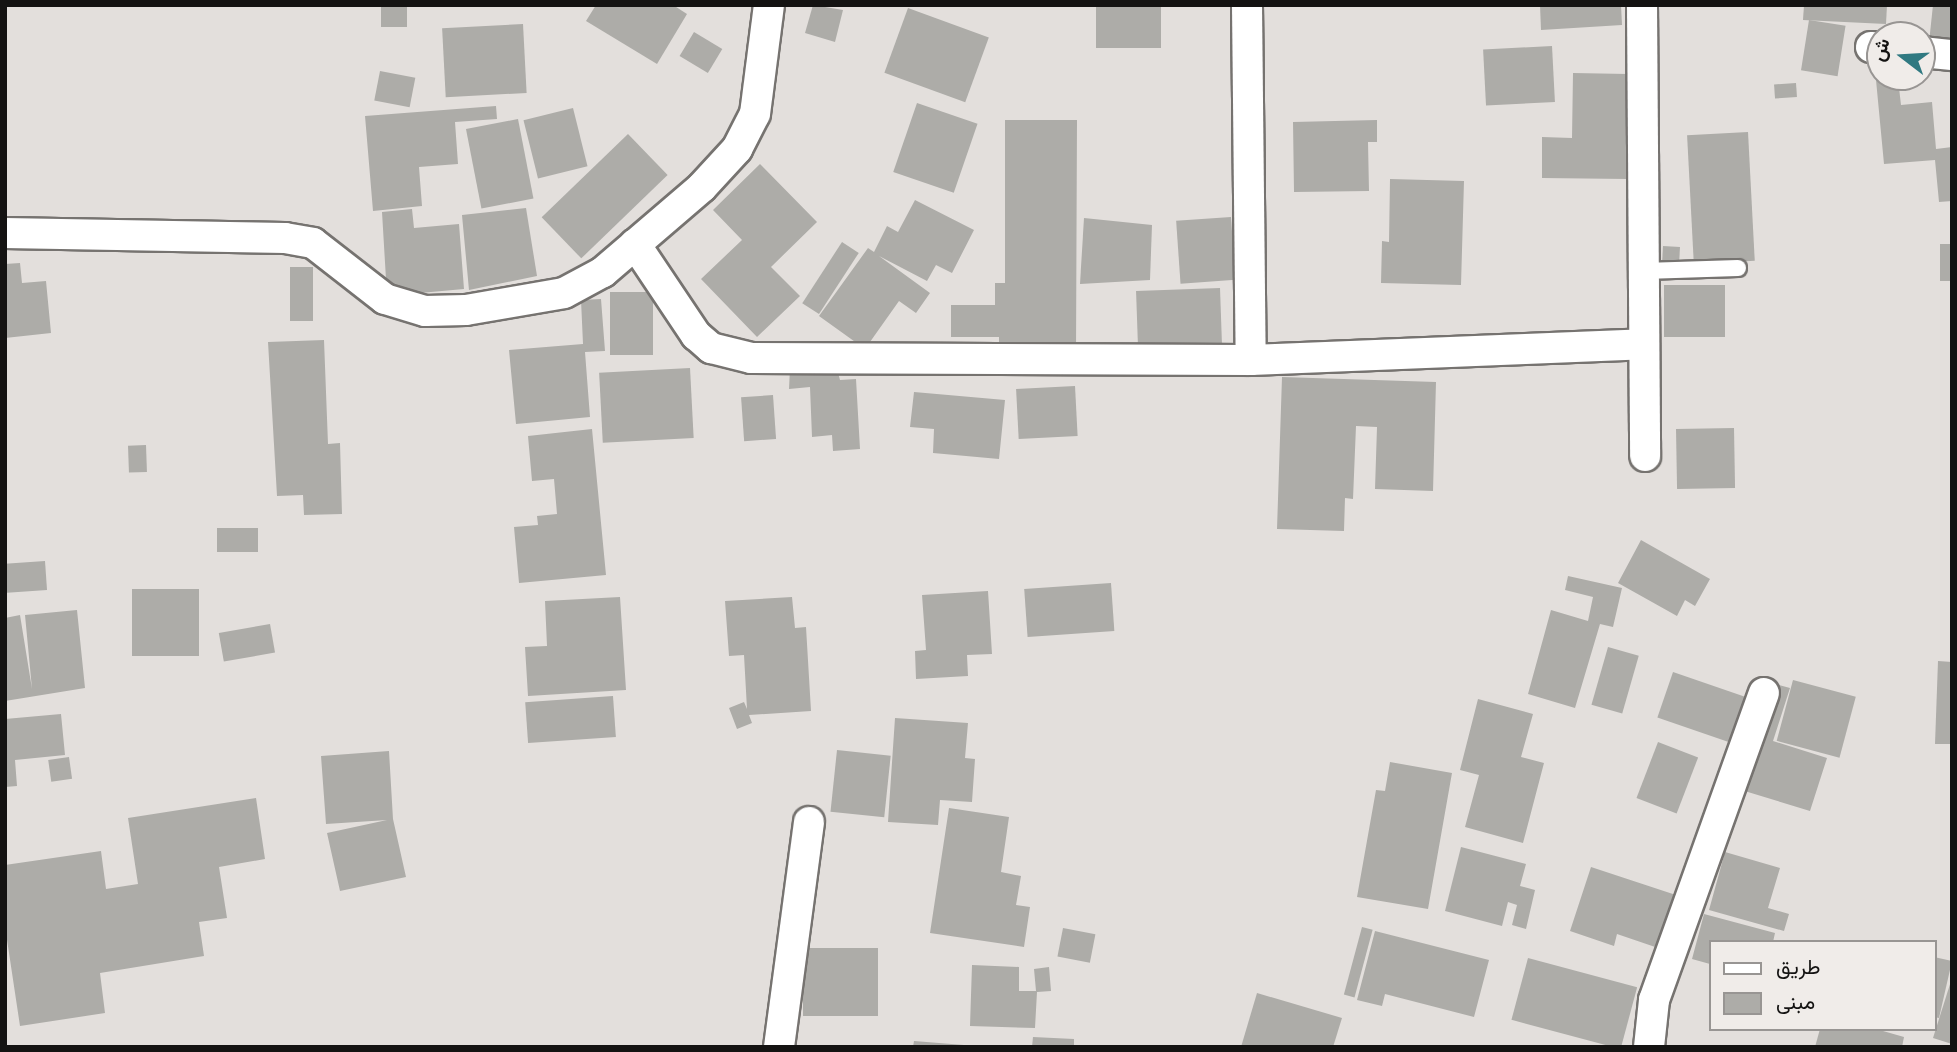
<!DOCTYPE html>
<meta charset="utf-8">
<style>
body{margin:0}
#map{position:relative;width:1957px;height:1052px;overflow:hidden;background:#e3dfdc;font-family:Georgia,Vazirmatn,serif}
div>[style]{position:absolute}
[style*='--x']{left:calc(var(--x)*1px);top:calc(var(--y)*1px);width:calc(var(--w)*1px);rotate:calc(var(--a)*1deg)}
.building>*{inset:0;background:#adaca8;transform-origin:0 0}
.roads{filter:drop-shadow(2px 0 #767370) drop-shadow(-2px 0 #767370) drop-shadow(0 2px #767370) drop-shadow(0 -2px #767370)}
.service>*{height:16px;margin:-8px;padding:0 8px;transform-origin:8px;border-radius:8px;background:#fff}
.minor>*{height:30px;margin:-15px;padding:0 15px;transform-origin:15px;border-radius:15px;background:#fff}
span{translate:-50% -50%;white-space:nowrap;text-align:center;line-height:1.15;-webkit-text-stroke:5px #f0ece9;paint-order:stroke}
.frame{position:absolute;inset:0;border:7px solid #141312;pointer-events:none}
.legend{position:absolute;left:1709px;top:940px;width:228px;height:91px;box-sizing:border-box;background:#f0ece9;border:2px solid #989593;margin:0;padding:9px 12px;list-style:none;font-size:21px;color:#141312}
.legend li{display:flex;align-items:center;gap:14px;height:35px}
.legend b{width:35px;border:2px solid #989593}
.north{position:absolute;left:1866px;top:21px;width:70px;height:70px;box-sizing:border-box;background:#f0ece9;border:2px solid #989593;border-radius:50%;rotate:287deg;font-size:19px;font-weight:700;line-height:28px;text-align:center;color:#141312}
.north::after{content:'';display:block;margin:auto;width:24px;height:32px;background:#307981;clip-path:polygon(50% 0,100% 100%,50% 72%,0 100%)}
</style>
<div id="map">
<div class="building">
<i style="left:381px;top:5px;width:26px;height:22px"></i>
<i style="clip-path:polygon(596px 5px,673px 5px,687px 14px,657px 64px,586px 21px)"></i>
<i style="clip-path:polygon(813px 5px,843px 10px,835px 42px,805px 33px)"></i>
<i style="left:1096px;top:5px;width:65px;height:43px"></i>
<i style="clip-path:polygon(1540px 5px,1621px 5px,1622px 25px,1541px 30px)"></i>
<i style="clip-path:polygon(1804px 5px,1887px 5px,1886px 24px,1803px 20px)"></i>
<i style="clip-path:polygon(1933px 5px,1952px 5px,1952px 54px,1928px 52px)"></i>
<i style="left:908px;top:8px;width:86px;height:69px;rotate:20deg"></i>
<i style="left:1809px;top:20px;width:37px;height:51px;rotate:9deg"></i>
<i style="left:523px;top:24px;width:69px;height:81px;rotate:87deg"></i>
<i style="left:694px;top:32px;width:33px;height:28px;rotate:31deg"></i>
<i style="left:1552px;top:46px;width:56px;height:69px;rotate:87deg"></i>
<i style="left:380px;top:71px;width:36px;height:30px;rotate:11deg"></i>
<i style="clip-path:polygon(1573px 73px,1628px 74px,1627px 179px,1542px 178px,1542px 137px,1572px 138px)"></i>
<i style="clip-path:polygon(1898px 79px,1901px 105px,1932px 102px,1936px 149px,1952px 147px,1952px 201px,1939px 202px,1935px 160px,1884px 164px,1876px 80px)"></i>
<i style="left:1796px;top:83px;width:14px;height:22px;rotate:86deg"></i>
<i style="left:917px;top:103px;width:64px;height:73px;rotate:19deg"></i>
<i style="clip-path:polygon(496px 106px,497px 119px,455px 122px,458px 164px,419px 167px,422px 206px,373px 211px,365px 116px)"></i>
<i style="left:573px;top:108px;width:60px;height:51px;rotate:76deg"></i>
<i style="left:518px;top:119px;width:81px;height:53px;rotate:79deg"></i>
<i style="clip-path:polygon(1005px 120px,1077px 120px,1076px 353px,999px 353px,999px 337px,951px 337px,951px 305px,995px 305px,995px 283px,1005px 283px)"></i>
<i style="clip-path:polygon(1377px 120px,1377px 142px,1368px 142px,1369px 191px,1294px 192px,1293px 122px)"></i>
<i style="left:1748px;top:132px;width:129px;height:61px;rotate:87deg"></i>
<i style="left:628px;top:134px;width:57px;height:120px;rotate:46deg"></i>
<i style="clip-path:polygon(760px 164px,817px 222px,771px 267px,800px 296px,757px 337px,701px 279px,742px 240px,713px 210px)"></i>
<i style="clip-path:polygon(1390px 179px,1464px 181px,1461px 285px,1381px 283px,1382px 241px,1389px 242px)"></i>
<i style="clip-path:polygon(915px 200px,974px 230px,952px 273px,936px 265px,927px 281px,879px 256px,930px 293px,916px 313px,899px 301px,865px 349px,819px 316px,868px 248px,874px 252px,887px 226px,898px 232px)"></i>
<i style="clip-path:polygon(526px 208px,537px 276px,469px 290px,462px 215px)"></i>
<i style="clip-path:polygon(412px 209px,414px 228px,459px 224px,464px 289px,387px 296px,382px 212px)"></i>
<i style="left:1231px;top:217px;width:63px;height:55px;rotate:86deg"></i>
<i style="clip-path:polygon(1084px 218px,1152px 225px,1150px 280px,1080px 284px)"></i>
<i style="left:842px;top:242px;width:20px;height:73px;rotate:33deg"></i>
<i style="left:1940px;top:244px;width:12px;height:37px"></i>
<i style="left:1663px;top:246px;width:17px;height:16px;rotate:3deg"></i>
<i style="clip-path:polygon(20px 263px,22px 283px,46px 281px,51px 333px,5px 338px,5px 264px)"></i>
<i style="left:290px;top:267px;width:23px;height:54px"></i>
<i style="left:1664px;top:285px;width:61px;height:52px"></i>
<i style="left:1220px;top:288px;width:60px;height:84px;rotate:88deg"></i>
<i style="left:610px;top:292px;width:43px;height:63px"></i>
<i style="clip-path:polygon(601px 299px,605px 351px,585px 352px,590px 417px,516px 424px,509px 350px,583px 344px,581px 300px)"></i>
<i style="clip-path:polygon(324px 340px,328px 444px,340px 443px,342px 514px,304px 515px,303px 495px,277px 496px,268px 342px)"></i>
<i style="left:690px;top:368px;width:70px;height:91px;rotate:87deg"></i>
<i style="clip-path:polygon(790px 368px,837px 369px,840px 380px,856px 379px,860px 449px,833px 451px,832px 435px,812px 437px,810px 387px,789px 389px)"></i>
<i style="clip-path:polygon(1282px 377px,1436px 382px,1433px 491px,1375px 489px,1377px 427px,1356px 426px,1353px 499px,1345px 498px,1344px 531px,1277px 529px)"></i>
<i style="left:1075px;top:386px;width:50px;height:59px;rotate:87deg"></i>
<i style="clip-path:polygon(914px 392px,1005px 400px,999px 459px,933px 453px,934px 429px,910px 427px)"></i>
<i style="left:773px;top:395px;width:44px;height:32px;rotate:86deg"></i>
<i style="left:1734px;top:428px;width:60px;height:58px;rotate:89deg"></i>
<i style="clip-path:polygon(592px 429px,606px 575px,519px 583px,514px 527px,538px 525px,537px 516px,557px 514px,554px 479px,532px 481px,528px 436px)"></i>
<i style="left:146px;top:445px;width:27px;height:18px;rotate:88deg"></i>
<i style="left:217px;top:528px;width:41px;height:24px"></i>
<i style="clip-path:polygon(1641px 540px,1710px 579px,1695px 606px,1685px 600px,1677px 616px,1618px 583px)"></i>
<i style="left:45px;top:561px;width:29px;height:40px;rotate:86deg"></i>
<i style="clip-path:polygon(1568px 576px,1622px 588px,1613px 627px,1600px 624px,1575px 708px,1528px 694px,1551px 610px,1588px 621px,1593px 597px,1565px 590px)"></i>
<i style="left:1111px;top:583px;width:48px;height:87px;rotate:86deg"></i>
<i style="left:132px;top:589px;width:67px;height:67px"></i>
<i style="clip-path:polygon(988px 591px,992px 654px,967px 655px,968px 676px,916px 679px,915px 651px,926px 650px,922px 595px)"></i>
<i style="clip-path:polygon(620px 597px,626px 690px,528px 696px,525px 647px,547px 646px,545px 601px)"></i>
<i style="clip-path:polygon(792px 597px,795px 628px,806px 627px,811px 711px,749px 715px,752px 723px,737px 729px,729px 708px,744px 702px,747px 709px,744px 655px,729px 656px,725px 601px)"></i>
<i style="clip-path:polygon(77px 610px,85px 688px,5px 701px,5px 618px,20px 615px,32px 689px,25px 615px)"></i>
<i style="left:270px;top:624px;width:29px;height:52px;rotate:80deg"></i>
<i style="left:1608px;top:647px;width:32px;height:60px;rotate:16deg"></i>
<i style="clip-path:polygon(1938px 661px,1952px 662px,1952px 744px,1935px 744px)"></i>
<i style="left:1673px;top:672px;width:83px;height:48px;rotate:19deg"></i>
<i style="left:1793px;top:680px;width:65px;height:63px;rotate:15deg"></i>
<i style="clip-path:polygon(1772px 683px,1790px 688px,1773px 741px,1827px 758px,1810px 811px,1738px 789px)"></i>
<i style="left:613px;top:696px;width:41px;height:88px;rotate:86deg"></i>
<i style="clip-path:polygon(1478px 699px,1533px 714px,1521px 757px,1544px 763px,1523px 843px,1465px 827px,1479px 775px,1460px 770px)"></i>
<i style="clip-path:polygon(61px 714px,65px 755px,15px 760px,17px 786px,5px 787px,5px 719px)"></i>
<i style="clip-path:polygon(895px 718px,968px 723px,965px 758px,975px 759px,972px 802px,940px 800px,938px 825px,888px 822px)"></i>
<i style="left:1658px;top:742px;width:43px;height:60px;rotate:21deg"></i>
<i style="left:837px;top:750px;width:54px;height:62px;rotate:6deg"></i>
<i style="clip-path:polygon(389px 751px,393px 819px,406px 877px,340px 891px,327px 833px,387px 820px,326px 824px,321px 756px)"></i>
<i style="left:69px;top:757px;width:22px;height:21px;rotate:82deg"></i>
<i style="clip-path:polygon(1390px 762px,1452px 773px,1428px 909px,1357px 897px,1376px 790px,1385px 791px)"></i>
<i style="clip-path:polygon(256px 798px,265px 859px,219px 867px,227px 918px,199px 922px,204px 956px,100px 973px,105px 1013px,20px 1026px,6px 933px,5px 865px,101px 851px,106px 889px,138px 884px,128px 818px)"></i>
<i style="clip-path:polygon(949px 808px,1009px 817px,1001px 872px,1021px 876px,1016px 905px,1030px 907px,1024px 947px,930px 933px)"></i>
<i style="clip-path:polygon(1461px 847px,1526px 864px,1520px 886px,1535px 890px,1526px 929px,1512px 925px,1517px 905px,1508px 902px,1502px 926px,1445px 911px)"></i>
<i style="clip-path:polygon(1725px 852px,1780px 868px,1768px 908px,1789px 914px,1784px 931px,1709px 910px)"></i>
<i style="clip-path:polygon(1591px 867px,1682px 897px,1664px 950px,1617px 934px,1614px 946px,1570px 931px)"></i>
<i style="clip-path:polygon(1704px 914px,1775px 933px,1773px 942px,1710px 942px,1710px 964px,1692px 959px)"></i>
<i style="left:1362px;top:927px;width:11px;height:70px;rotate:15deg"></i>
<i style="left:1063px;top:928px;width:33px;height:29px;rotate:11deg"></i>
<i style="clip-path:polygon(1375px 931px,1489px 960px,1474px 1017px,1385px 994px,1382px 1006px,1357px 1000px)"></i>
<i style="left:803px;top:948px;width:75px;height:68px"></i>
<i style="clip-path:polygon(1934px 957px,1952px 961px,1939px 1018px,1934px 1017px)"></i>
<i style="left:1528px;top:958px;width:113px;height:64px;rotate:15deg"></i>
<i style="clip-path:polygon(972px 965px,1019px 967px,1019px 991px,1036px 991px,1034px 969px,1049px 967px,1051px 991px,1037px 992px,1035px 1028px,970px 1026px)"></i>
<i style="clip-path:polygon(1951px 981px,1952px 981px,1952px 1044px,1933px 1038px)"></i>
<i style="clip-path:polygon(1257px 993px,1342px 1018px,1333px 1047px,1241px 1047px)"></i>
<i style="clip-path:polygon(1820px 1029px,1876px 1029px,1904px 1037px,1902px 1047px,1815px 1047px)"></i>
<i style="clip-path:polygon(1033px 1037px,1074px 1039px,1074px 1047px,1032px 1047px)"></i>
<i style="clip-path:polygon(914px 1041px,964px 1045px,964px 1047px,913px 1047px)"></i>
</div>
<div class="roads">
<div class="service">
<i style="--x:1644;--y:271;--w:94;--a:-1.8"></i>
</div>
<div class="minor">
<i style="--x:1247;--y:5;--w:355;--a:89.4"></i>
<i style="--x:1642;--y:5;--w:451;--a:89.6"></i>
<i style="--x:1871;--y:47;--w:9;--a:6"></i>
<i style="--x:1922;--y:52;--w:30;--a:6"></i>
<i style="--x:5;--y:233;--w:280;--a:1"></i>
<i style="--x:285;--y:238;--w:28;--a:10"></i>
<i style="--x:313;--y:243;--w:91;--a:37.9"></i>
<i style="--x:385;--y:299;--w:42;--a:16.7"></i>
<i style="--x:425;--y:311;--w:41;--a:-1.4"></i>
<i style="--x:466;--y:310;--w:99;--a:-9.8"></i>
<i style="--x:564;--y:293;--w:44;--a:-28.3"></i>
<i style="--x:603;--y:272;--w:130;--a:-40.6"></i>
<i style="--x:702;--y:187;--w:52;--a:-47.4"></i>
<i style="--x:737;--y:149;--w:39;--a:-63"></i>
<i style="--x:755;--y:114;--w:110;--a:-82.7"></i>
<i style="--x:635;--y:244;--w:110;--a:56.2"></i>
<i style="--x:696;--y:335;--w:20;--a:41"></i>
<i style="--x:711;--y:348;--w:41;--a:14"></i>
<i style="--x:751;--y:358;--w:500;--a:0.23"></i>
<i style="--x:1251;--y:360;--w:393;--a:-2.3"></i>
<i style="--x:779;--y:1047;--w:227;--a:-82.4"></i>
<i style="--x:1649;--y:1047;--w:47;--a:-83.9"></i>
<i style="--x:1654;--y:1000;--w:326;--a:-70.3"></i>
</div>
</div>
<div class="frame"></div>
<ul class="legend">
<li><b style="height:9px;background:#fff"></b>طريق</li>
<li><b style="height:19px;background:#adaca8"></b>مبنى</li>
</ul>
<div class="north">ش</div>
</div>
